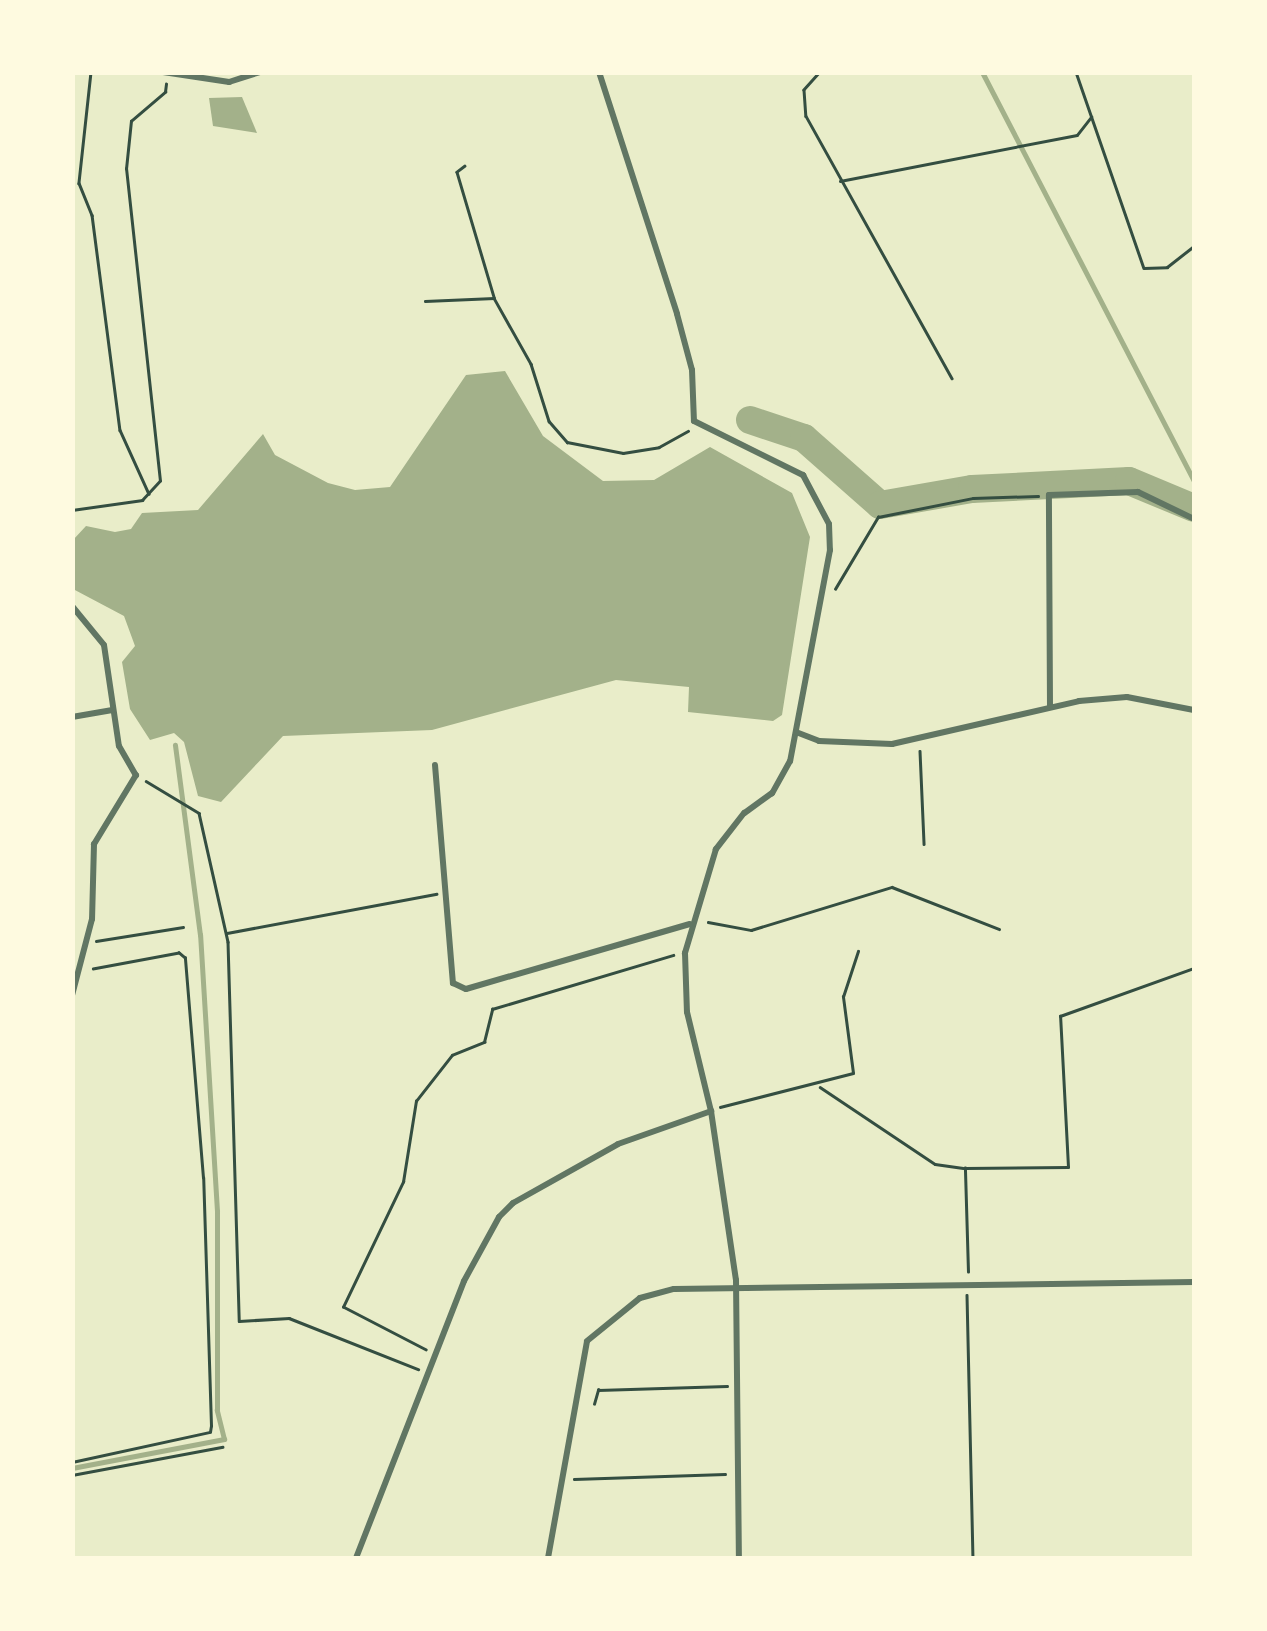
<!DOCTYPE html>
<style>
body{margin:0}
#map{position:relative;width:1267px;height:1631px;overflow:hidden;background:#e9edc9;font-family:"Sofia Sans Condensed",sans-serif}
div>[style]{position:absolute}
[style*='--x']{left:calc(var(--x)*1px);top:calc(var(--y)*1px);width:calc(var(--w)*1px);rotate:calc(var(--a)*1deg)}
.water>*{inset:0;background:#a3b18a}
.stream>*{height:5px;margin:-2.5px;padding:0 2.5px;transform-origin:2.5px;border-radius:2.5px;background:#a3b18a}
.river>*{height:28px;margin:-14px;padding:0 14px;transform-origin:14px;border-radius:14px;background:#a3b18a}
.path>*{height:2.5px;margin:-1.25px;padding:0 1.25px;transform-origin:1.25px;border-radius:1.25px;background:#344e41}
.minor>*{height:6px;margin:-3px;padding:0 3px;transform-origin:3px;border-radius:3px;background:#617663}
span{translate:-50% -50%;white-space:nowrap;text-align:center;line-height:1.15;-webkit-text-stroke:10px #fefae0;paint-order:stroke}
.frame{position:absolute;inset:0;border:75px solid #fefae0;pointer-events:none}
</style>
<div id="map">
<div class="water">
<i style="clip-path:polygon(242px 97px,257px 133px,213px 126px,209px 98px)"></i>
<i style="clip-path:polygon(505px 371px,543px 436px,603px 481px,654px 480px,710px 447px,792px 493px,810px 537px,782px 715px,773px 721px,688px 712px,689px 687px,616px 680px,432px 730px,283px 736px,221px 802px,198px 796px,184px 742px,174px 733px,150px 740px,130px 709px,122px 662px,135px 646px,124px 616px,73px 589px,73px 540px,86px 526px,115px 532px,131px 529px,142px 513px,198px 510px,263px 434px,275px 455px,328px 483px,355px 490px,390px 487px,466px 375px)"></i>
</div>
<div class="stream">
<i style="--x:982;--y:72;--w:461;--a:62.6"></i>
<i style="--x:72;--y:1468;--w:155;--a:-10.8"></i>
<i style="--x:224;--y:1439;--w:30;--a:-104"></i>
<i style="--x:217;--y:1410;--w:199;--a:-90"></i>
<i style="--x:217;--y:1211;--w:277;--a:-93.5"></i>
<i style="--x:200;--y:935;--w:192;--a:-97.5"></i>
</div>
<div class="river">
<i style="--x:750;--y:420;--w:57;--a:18.4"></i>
<i style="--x:804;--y:438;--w:101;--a:41.4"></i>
<i style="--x:880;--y:505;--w:93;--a:-9.9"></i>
<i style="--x:972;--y:489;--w:157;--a:-2.9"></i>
<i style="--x:1129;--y:481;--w:70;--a:22.6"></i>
</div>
<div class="path">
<i style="--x:91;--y:72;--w:112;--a:96.2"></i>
<i style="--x:79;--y:183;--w:35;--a:68"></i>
<i style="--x:92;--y:215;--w:217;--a:82.6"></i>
<i style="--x:120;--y:430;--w:70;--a:65.6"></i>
<i style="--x:820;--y:72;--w:24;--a:132"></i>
<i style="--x:804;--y:90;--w:26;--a:86"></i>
<i style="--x:806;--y:116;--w:300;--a:60.9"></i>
<i style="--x:1076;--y:72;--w:207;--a:70.9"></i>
<i style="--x:1144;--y:268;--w:23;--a:-2"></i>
<i style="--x:1167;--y:267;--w:34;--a:-38"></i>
<i style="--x:465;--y:166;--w:10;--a:143"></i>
<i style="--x:457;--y:172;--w:130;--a:73.5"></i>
<i style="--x:840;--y:181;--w:241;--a:-11"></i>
<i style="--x:1077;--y:135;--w:23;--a:-52"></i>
<i style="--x:425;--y:301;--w:69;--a:-2.5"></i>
<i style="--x:494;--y:298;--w:76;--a:60.7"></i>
<i style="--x:531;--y:364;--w:60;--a:72.5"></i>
<i style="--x:549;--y:421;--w:28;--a:49"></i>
<i style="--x:567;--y:442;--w:57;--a:11.1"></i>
<i style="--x:623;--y:453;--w:36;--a:-9"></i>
<i style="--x:659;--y:447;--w:33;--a:-29"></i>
<i style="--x:72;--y:510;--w:71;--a:-8.1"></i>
<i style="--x:142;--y:500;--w:26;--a:-47"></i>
<i style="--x:160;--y:481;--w:314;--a:-96.2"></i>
<i style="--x:126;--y:169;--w:48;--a:-84.1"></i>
<i style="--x:131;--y:121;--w:45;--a:-40.5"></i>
<i style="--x:165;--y:92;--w:8;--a:-83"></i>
<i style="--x:835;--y:589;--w:84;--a:-59.2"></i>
<i style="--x:878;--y:517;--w:97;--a:-11.3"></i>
<i style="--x:973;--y:498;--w:65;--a:-1.8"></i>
<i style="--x:920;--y:751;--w:93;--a:87.5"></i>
<i style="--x:146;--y:781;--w:62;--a:31.1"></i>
<i style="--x:199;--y:813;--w:132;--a:77.3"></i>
<i style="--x:228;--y:942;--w:379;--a:88.3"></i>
<i style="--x:239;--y:1321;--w:50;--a:-3.4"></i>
<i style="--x:289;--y:1318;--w:139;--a:21.6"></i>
<i style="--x:708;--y:922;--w:44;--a:10.5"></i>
<i style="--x:751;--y:930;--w:147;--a:-17"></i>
<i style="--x:892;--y:887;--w:115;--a:21.4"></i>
<i style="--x:227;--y:933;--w:213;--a:-10.6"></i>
<i style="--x:96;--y:941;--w:88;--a:-9.1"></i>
<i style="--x:820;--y:1087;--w:138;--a:33.8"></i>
<i style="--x:935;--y:1164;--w:28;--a:8"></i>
<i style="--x:720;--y:1107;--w:137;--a:-14.3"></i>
<i style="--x:853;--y:1073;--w:77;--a:-97.5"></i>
<i style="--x:843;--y:997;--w:48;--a:-71.9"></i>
<i style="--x:968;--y:1272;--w:104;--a:-91.7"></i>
<i style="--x:965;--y:1168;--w:103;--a:-0.6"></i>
<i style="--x:1068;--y:1167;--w:151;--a:-93"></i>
<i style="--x:1060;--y:1016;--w:142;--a:-19.7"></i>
<i style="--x:967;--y:1295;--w:263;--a:88.7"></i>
<i style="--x:426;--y:1350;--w:93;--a:-152.6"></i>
<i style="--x:343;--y:1307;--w:139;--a:-64.4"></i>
<i style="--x:403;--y:1182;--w:82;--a:-80.9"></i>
<i style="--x:416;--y:1101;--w:58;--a:-52"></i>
<i style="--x:452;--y:1055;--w:35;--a:-22"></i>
<i style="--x:484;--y:1042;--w:34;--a:-76"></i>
<i style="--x:492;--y:1009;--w:189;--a:-16.6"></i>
<i style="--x:594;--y:1404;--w:15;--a:-74"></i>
<i style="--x:598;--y:1390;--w:129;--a:-1.8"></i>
<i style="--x:72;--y:1462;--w:141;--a:-12.3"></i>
<i style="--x:210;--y:1432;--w:6;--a:-81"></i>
<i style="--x:211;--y:1426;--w:248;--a:-91.8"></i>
<i style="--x:203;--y:1178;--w:221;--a:-94.7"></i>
<i style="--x:185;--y:958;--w:8;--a:-140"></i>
<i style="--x:179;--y:953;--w:87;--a:169.5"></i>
<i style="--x:72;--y:1475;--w:153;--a:-10.6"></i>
<i style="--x:574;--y:1479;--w:151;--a:-1.9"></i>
</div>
<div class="minor">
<i style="--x:163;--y:72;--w:67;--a:8.6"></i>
<i style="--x:229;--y:82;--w:33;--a:-18"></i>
<i style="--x:599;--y:72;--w:254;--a:72.1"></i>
<i style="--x:677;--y:314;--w:58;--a:75"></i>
<i style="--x:692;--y:370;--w:51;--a:87.8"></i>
<i style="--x:694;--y:421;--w:122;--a:26.4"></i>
<i style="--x:803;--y:475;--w:55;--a:62"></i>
<i style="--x:829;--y:524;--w:26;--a:88"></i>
<i style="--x:830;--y:550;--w:215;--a:100.7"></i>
<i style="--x:790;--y:761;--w:37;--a:119"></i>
<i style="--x:772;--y:793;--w:34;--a:144"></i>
<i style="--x:744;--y:813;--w:46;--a:127.9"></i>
<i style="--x:716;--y:849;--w:109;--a:106.6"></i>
<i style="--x:685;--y:953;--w:59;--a:88.1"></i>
<i style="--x:687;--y:1012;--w:102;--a:76.4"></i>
<i style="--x:711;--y:1111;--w:171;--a:81.6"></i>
<i style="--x:736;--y:1280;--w:278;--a:89.4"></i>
<i style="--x:72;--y:606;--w:50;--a:50.6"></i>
<i style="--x:104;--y:645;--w:102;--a:81.6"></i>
<i style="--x:119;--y:746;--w:34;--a:60"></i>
<i style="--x:136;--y:775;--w:81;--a:121.3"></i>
<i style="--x:94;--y:844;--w:75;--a:91.5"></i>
<i style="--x:92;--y:919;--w:79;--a:104.7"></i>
<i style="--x:1050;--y:706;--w:211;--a:-90.3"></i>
<i style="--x:1049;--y:495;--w:89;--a:-1.9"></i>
<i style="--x:1138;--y:492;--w:62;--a:25.7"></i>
<i style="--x:72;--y:717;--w:41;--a:-9.9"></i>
<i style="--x:796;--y:732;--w:25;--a:21"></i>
<i style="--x:819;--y:741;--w:73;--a:2.4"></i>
<i style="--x:892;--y:744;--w:192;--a:-12.9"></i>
<i style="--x:1079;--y:701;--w:48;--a:-4.8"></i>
<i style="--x:1127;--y:697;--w:68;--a:11"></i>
<i style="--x:435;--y:765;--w:219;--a:85.3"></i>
<i style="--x:453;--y:983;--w:14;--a:25"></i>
<i style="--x:466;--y:989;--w:233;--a:-16.2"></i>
<i style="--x:356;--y:1558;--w:297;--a:-68.7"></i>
<i style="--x:464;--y:1281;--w:73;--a:-61.3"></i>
<i style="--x:499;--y:1217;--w:20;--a:-45"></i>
<i style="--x:513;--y:1203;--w:120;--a:-29.3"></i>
<i style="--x:618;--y:1144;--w:99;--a:-19.5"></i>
<i style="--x:548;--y:1558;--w:220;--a:-79.8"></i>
<i style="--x:587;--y:1341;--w:68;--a:-39.1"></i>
<i style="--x:640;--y:1298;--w:35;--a:-15"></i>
<i style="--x:674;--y:1289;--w:520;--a:-0.77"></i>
</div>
<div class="frame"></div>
</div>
